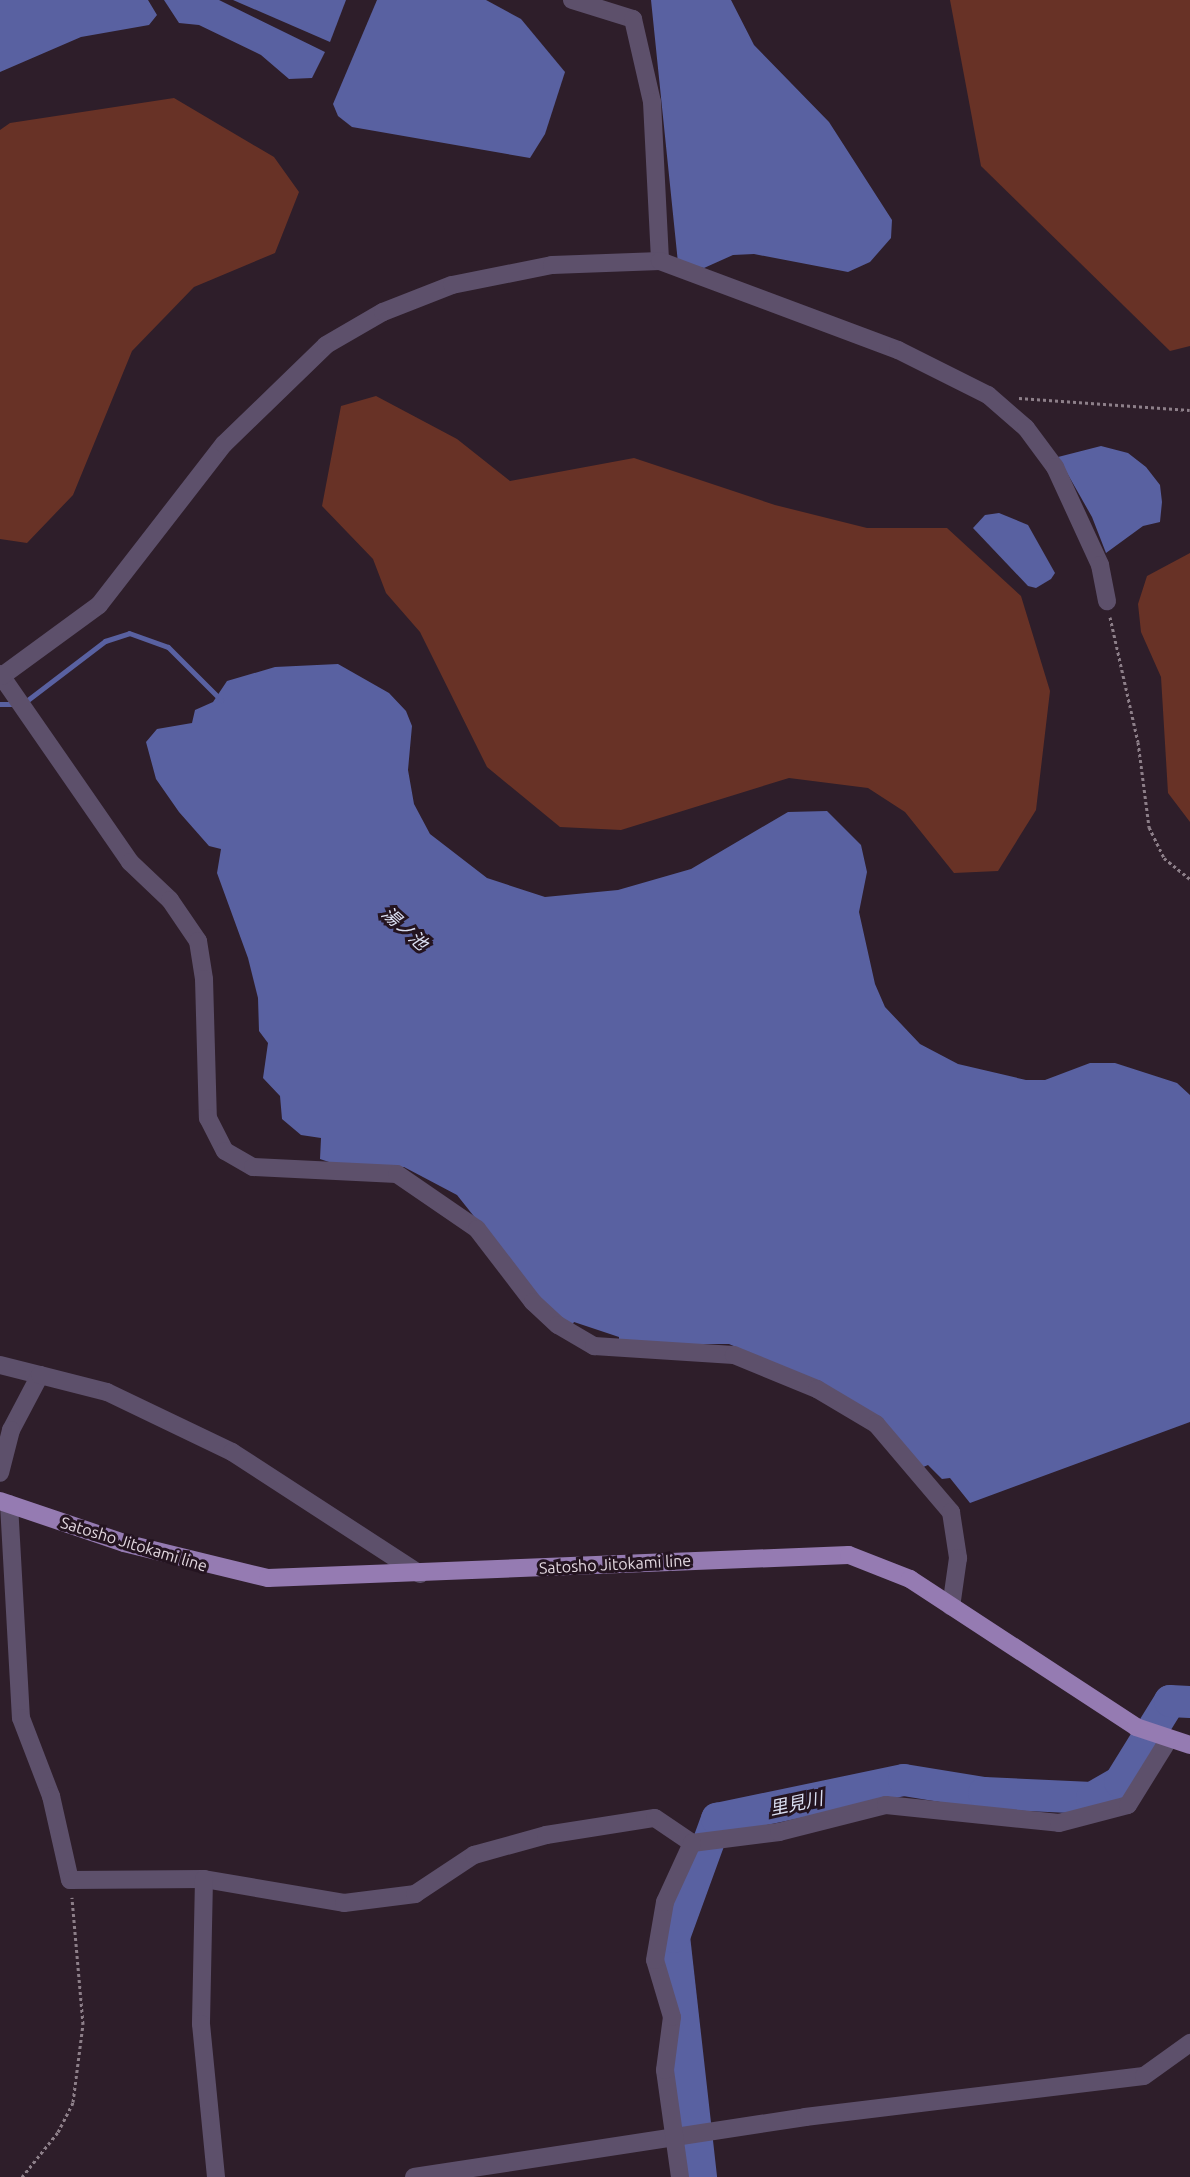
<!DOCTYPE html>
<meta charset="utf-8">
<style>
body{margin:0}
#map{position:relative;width:1190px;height:2177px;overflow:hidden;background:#2e1e2a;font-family:Ubuntu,"Noto Sans JP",sans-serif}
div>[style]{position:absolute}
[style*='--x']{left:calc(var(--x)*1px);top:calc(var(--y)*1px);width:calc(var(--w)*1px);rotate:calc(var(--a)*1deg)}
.green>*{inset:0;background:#683226}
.water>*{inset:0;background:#5961a1}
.stream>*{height:5px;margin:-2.5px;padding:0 2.5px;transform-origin:2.5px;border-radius:2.5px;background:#5961a1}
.river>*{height:32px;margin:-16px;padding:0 16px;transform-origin:16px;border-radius:16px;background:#5961a1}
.path>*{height:3px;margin-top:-1.5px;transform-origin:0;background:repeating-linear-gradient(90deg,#8d7f89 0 3px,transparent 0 6px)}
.minor>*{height:18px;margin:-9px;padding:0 9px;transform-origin:9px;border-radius:9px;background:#5d506b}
.major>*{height:18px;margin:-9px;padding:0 9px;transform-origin:9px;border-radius:9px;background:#957bb2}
span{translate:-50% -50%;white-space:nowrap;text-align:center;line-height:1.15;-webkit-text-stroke:6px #241420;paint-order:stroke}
.street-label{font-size:16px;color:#e2d7df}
.water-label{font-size:18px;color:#dbdff2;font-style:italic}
</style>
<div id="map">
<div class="green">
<i style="clip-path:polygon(950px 0,1190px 0,1190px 346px,1170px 351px,981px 166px)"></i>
<i style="clip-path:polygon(174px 98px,274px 157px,299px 192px,275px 253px,194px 287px,132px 351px,73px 495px,27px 543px,0 539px,0 130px,10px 123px)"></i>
<i style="clip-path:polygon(376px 396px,457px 439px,510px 481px,634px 458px,775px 505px,867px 528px,947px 528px,1021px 596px,1050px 691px,1036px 810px,998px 871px,954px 873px,905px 812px,868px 788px,789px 778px,621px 830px,560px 827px,487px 767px,420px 632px,386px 593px,373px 559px,322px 506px,341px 406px)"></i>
<i style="clip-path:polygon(1190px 553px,1190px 822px,1168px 793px,1161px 677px,1141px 632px,1138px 604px,1147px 576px)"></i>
</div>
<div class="water">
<i style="clip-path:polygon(0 0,148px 0,157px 15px,149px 25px,81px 37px,0 72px)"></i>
<i style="clip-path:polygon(164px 0,219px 0,325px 52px,312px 78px,289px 79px,261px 55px,199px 25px,179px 23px)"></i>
<i style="clip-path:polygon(233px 0,346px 0,330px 42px)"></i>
<i style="clip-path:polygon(377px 0,486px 0,521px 19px,565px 72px,545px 134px,530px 158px,352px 127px,338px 116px,333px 104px)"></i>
<i style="clip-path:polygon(651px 0,731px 0,754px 45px,829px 122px,892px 220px,891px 238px,870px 262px,848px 272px,754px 254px,733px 255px,704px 268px,678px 263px)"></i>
<i style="clip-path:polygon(1101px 446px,1128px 453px,1146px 467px,1160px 485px,1162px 502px,1160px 522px,1143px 526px,1106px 553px,1092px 517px,1058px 457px)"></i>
<i style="clip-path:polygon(999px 513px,1028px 525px,1055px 573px,1051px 579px,1036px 588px,1028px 586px,973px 528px,985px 515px)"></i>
<i style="clip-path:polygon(338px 664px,389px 693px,406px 711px,412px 726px,408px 770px,414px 804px,430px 834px,487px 878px,545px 897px,618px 890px,691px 869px,788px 812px,827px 811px,861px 845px,867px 872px,859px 912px,875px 984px,885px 1007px,920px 1044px,958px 1064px,1026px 1080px,1045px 1080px,1090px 1063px,1115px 1063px,1177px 1083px,1190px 1095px,1190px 1422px,970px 1503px,950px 1478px,942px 1479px,928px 1465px,921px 1468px,804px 1376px,729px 1344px,619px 1344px,619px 1337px,574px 1322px,570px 1329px,554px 1317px,457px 1195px,404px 1167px,338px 1165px,320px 1159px,321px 1138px,301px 1135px,282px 1119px,280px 1096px,263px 1078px,268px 1043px,259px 1031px,258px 998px,248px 958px,217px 873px,221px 849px,209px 846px,179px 812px,156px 779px,146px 742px,157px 729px,192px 723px,195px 710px,213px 702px,227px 681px,275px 667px)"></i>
</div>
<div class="stream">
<i style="--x:25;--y:702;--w:101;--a:-37.3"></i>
<i style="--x:105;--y:641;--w:25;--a:-18"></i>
<i style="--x:129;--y:633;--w:41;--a:19.7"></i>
<i style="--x:168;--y:647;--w:75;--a:45"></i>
<i style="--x:0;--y:704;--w:16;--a:0"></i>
</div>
<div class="river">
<i style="--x:701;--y:2177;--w:242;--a:-96.4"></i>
<i style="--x:674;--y:1937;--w:126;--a:-70"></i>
<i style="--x:717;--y:1819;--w:191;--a:-11.8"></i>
<i style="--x:904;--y:1780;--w:81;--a:9.2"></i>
<i style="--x:984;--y:1793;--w:108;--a:2.7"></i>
<i style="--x:1092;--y:1798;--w:32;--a:-30"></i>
<i style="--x:1120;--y:1782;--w:95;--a:-58.3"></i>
<i style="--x:1170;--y:1701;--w:20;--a:3"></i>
</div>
<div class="path">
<i style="--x:1019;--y:398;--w:171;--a:4"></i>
<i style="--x:1110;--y:617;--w:128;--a:77.4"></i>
<i style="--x:1138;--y:742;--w:86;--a:82.6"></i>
<i style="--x:1149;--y:827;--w:34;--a:64"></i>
<i style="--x:1164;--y:858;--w:33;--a:39"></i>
<i style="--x:22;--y:2177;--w:58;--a:-51.3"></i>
<i style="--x:58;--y:2132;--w:34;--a:-63"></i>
<i style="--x:73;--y:2102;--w:79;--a:-82.7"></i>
<i style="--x:83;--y:2024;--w:127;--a:-95"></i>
</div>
<div class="minor">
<i style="--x:572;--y:0;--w:64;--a:17.3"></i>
<i style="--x:633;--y:19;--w:85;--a:77.1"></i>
<i style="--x:652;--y:102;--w:159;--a:87.1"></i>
<i style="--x:0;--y:674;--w:229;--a:55.3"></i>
<i style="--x:130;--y:862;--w:55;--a:43.5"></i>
<i style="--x:170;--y:900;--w:50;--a:55.7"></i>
<i style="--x:198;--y:941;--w:38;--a:81"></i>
<i style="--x:204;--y:979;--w:139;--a:88.4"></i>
<i style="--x:208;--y:1118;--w:37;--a:63"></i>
<i style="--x:225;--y:1151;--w:32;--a:30"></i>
<i style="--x:253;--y:1167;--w:144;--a:2.8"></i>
<i style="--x:397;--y:1174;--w:97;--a:34.5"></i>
<i style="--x:477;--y:1229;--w:92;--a:52.5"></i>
<i style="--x:533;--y:1302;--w:34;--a:43"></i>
<i style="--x:558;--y:1325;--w:42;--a:30.3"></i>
<i style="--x:594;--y:1346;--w:140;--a:3.7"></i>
<i style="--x:734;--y:1355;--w:90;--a:22.3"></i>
<i style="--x:817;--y:1389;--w:69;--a:30.7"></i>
<i style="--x:876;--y:1424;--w:116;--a:49.6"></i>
<i style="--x:951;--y:1512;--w:47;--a:81.3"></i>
<i style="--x:958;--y:1558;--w:49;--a:98.1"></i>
<i style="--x:2;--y:676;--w:120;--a:-36.2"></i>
<i style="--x:99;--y:605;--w:204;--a:-52.2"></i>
<i style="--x:224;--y:444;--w:142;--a:-44.1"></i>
<i style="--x:326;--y:345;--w:66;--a:-30.1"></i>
<i style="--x:383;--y:312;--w:74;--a:-21.4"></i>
<i style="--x:452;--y:285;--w:102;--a:-11.3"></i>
<i style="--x:552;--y:265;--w:108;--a:-2.1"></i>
<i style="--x:660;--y:261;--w:254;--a:20.5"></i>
<i style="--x:898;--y:350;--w:101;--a:26.6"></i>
<i style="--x:988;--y:395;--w:50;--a:41"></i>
<i style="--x:1026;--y:428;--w:49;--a:53.4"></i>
<i style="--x:1055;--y:467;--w:108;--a:65.3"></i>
<i style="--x:1100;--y:565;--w:37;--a:79"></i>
<i style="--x:0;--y:1365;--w:41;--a:14"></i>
<i style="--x:40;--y:1375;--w:62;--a:117.8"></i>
<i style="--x:11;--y:1430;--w:44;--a:104.3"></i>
<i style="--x:40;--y:1375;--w:69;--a:14.2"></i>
<i style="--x:107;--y:1392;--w:139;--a:25.6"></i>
<i style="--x:232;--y:1452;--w:224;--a:33"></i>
<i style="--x:9;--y:1504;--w:214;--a:86.8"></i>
<i style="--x:21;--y:1718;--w:84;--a:69"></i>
<i style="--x:51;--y:1796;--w:86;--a:77.3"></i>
<i style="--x:70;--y:1880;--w:134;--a:-0.4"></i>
<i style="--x:204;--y:1879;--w:142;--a:9.7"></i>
<i style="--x:344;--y:1903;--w:72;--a:-7.2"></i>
<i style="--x:415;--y:1894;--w:71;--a:-33.5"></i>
<i style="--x:474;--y:1855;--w:75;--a:-15.5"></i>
<i style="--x:546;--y:1835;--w:110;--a:-8.9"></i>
<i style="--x:655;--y:1818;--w:45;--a:34"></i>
<i style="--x:692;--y:1843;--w:88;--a:-7.2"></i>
<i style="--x:779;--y:1832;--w:110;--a:-14.2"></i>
<i style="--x:886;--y:1805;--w:174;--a:5.9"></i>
<i style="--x:1059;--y:1823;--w:71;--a:-14.6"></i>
<i style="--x:1128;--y:1805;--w:78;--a:-58.2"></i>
<i style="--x:204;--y:1879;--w:145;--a:91.2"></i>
<i style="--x:201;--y:2024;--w:154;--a:84.4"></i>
<i style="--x:414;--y:2177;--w:396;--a:-8.7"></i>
<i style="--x:805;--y:2117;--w:341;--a:-6.9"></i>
<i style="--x:1144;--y:2076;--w:57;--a:-35.7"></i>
<i style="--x:680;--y:2177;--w:108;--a:-98"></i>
<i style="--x:665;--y:2070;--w:53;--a:-82.5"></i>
<i style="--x:672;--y:2017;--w:59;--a:-106.6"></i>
<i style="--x:655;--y:1960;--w:59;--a:-80.2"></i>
<i style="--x:665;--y:1902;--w:65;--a:-65.4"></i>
</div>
<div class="major">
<i style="--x:0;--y:1501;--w:131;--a:18.7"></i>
<i style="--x:124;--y:1543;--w:148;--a:13.7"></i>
<i style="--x:268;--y:1578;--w:581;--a:-2.27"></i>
<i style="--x:849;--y:1555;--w:66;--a:21.5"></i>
<i style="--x:910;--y:1579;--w:270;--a:33.2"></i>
<i style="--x:1136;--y:1727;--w:57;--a:18.4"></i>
</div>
<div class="street-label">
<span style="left:134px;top:1544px;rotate:17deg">Satosho Jitokami line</span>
<span style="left:615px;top:1564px;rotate:-3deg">Satosho Jitokami line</span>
</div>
<div class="water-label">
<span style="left:405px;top:928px;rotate:42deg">湯ノ池</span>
<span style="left:796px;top:1803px;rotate:-12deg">里見川</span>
</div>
</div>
